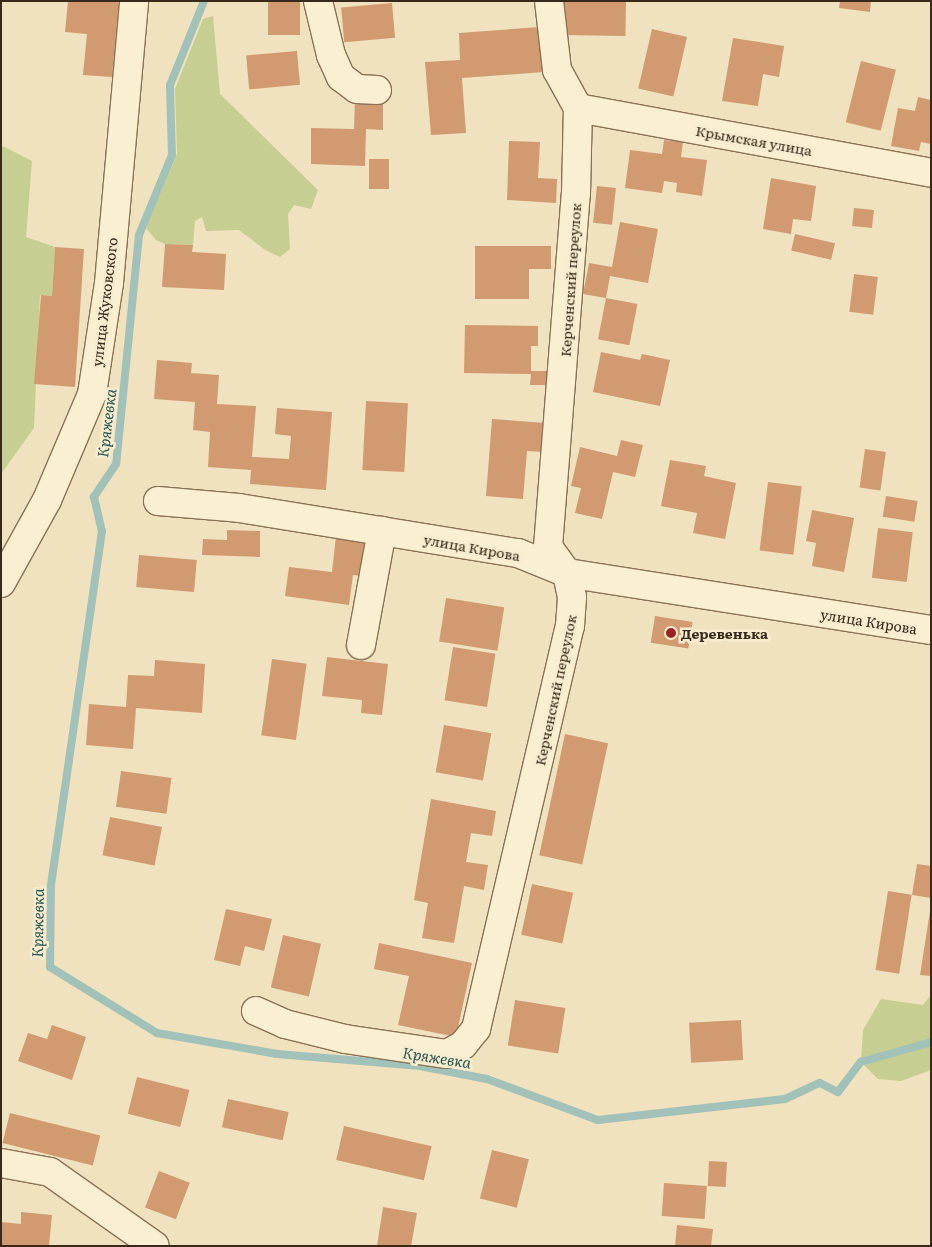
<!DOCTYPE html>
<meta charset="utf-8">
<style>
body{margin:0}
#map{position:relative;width:932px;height:1247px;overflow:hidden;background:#f0e2be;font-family:Literata,serif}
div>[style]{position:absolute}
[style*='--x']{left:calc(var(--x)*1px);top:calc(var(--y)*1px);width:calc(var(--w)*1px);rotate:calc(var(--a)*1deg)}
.green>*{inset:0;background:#c7ce91}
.stream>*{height:8px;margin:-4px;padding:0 4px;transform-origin:4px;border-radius:4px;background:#a2c1b8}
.building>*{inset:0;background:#d19a71;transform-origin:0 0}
.roads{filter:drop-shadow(1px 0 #897256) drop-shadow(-1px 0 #897256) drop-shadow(0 1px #897256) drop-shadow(0 -1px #897256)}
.minor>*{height:28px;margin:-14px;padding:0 14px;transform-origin:14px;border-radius:14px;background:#fbefd1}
.dots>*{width:14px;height:14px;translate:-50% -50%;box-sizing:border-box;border:2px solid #f7ecce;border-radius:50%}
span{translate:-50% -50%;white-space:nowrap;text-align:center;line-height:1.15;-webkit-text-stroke:5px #f7ecce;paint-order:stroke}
.street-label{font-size:14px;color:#38291b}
.poi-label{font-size:14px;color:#38291b;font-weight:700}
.left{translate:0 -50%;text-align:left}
.water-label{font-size:15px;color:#2a5856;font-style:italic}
.frame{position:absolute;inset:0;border:2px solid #38291b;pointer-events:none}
</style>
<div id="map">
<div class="green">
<i style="clip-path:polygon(213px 16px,220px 94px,318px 190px,311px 209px,294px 205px,288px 214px,290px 249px,280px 257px,265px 250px,239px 230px,206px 231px,202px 217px,195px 221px,193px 245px,165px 244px,156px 240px,146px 228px,177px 154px,175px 89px,203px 19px)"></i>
<i style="clip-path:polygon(1px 145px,32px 161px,26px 237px,55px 247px,52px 296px,40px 295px,34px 428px,1px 474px)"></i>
<i style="clip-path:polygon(931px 995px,931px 1070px,901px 1081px,878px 1079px,861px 1062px,863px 1030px,881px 999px,923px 1005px)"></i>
</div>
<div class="stream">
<i style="--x:204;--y:1;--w:91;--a:112"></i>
<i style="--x:170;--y:85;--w:70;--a:88.4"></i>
<i style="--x:172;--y:155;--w:87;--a:112.4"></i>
<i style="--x:139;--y:235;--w:230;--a:95.7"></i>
<i style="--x:116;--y:464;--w:40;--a:124"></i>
<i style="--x:94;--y:497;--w:35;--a:77"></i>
<i style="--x:102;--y:531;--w:358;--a:98.2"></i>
<i style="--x:51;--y:885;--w:82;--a:90.7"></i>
<i style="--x:50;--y:967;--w:126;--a:31.7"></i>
<i style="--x:157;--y:1033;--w:122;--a:9.9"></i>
<i style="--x:277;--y:1054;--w:144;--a:4.8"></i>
<i style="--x:420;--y:1066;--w:68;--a:11"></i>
<i style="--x:487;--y:1079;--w:118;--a:20.3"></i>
<i style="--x:598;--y:1120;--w:188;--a:-6.4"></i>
<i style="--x:785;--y:1099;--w:38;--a:-25"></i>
<i style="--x:820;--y:1083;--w:20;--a:27"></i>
<i style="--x:838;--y:1092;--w:38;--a:-53"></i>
<i style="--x:861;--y:1062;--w:73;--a:-15.9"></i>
</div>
<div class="building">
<i style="clip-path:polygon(68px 1px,119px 1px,112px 77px,83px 75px,87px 34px,65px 32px)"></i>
<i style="left:268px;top:1px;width:32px;height:34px"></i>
<i style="left:562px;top:1px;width:64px;height:34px;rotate:1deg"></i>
<i style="clip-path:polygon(840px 1px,871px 1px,870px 12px,839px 8px)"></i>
<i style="left:392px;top:3px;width:35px;height:51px;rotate:85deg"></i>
<i style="clip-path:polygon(540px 27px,544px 72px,462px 78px,466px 133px,431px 135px,425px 62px,460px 60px,459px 33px)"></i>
<i style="left:652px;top:29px;width:36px;height:61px;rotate:13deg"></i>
<i style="clip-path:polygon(733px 38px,784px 46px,779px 77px,763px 74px,758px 106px,722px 101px)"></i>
<i style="left:297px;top:51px;width:34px;height:51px;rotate:85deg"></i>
<i style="left:861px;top:61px;width:36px;height:63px;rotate:14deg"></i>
<i style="clip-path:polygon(918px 97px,931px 100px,931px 144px,921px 142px,919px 151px,891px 146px,898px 108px,915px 111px)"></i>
<i style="clip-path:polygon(355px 98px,383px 99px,383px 130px,366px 129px,365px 166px,311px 164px,311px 128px,354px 129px)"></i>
<i style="clip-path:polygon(664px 140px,683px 142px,681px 157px,707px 160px,702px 196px,676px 192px,677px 183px,664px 181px,662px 193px,625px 188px,630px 150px,662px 154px)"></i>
<i style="clip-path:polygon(509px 141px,540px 142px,538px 178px,557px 179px,556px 203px,507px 200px)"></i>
<i style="left:369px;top:159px;width:20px;height:30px"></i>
<i style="clip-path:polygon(771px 178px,816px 186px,811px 221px,793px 219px,791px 234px,763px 229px)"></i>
<i style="left:597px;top:186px;width:19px;height:37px;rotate:6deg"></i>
<i style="left:854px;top:208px;width:20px;height:18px;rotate:6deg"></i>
<i style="clip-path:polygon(620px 222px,658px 229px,648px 283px,610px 276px,606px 298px,583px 294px,589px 263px,612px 267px)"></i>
<i style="left:795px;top:234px;width:41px;height:17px;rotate:13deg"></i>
<i style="clip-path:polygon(165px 244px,193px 245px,192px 252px,226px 254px,224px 290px,162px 287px)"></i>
<i style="clip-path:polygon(475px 246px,551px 246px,551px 269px,529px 269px,529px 299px,475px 299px)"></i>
<i style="clip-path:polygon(55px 247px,84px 249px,75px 387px,34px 384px,41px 295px,52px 296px)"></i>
<i style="left:854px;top:274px;width:24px;height:38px;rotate:7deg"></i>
<i style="left:606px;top:298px;width:32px;height:42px;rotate:11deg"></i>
<i style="clip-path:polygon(465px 325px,538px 326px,538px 346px,531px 346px,531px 371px,554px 371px,553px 385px,530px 385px,531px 374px,464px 373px)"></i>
<i style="clip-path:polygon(601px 352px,640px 360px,642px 354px,670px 360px,660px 406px,593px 392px)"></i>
<i style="clip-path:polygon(157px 360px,192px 363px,191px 373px,219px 375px,217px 404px,256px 406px,252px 457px,289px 459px,291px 436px,275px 434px,277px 408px,332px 412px,326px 490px,250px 484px,251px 470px,208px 467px,210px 432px,193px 430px,195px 402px,154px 399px)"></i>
<i style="left:366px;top:401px;width:42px;height:69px;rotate:3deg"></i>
<i style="clip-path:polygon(492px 419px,546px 423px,544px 452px,527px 451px,523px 499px,486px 496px)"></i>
<i style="clip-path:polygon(621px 440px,643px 445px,635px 477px,613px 472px,602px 519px,575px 513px,581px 488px,571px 486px,580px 447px,617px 456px)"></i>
<i style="left:865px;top:449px;width:21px;height:39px;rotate:8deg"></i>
<i style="clip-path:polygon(670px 460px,706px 466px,704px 476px,736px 483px,725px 539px,693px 533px,697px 513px,661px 506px)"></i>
<i style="left:768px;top:482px;width:34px;height:69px;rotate:7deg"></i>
<i style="left:886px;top:496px;width:32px;height:21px;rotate:9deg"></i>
<i style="clip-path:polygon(812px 510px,854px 518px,844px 572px,812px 566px,816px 543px,806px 541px)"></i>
<i style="left:878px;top:528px;width:35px;height:50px;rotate:7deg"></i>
<i style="clip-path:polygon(227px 530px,260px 531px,260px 557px,202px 555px,203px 539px,227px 540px)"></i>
<i style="clip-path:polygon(336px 536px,367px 540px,362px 576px,353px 575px,349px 605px,285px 596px,289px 567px,332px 572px)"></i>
<i style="left:139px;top:555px;width:58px;height:32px;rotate:5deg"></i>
<i style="left:446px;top:598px;width:59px;height:44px;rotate:9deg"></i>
<i style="left:655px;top:616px;width:38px;height:27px;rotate:9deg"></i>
<i style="left:453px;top:647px;width:43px;height:54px;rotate:9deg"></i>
<i style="clip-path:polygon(327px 657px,388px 664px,382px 715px,361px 713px,362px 700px,322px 696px)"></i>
<i style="left:272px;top:659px;width:35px;height:77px;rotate:8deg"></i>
<i style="clip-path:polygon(155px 660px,205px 664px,202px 713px,136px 708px,133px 749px,86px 745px,89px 704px,126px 707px,128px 675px,154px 676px)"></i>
<i style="left:444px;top:725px;width:48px;height:48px;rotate:10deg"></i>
<i style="left:565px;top:734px;width:44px;height:124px;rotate:12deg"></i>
<i style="left:121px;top:771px;width:51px;height:36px;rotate:8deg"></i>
<i style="clip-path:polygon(431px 799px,496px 811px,492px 836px,471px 833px,466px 862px,488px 865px,484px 890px,464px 886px,454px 943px,422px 938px,428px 903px,414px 900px)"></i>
<i style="left:110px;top:817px;width:53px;height:39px;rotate:11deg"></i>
<i style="clip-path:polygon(917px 864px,931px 866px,931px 898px,912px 895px)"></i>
<i style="left:532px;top:884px;width:42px;height:52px;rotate:12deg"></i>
<i style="left:888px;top:891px;width:24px;height:80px;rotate:9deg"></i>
<i style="clip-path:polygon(226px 909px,272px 919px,264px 951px,245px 946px,240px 966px,214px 960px)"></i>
<i style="clip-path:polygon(930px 911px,931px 911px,931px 976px,920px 975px)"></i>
<i style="left:283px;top:935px;width:39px;height:54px;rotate:13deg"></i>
<i style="clip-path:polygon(379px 943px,472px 963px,456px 1037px,398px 1025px,409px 976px,374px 969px)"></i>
<i style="left:515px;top:1000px;width:51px;height:46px;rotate:9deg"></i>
<i style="left:741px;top:1020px;width:40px;height:52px;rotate:87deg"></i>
<i style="clip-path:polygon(52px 1025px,86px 1037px,72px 1080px,18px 1061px,28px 1033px,47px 1039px)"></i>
<i style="left:137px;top:1077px;width:54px;height:38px;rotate:14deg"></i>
<i style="left:228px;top:1099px;width:62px;height:29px;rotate:12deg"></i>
<i style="left:10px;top:1113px;width:93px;height:31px;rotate:14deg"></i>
<i style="left:344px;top:1126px;width:90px;height:35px;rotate:13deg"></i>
<i style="left:492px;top:1150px;width:38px;height:50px;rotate:14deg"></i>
<i style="left:709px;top:1161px;width:18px;height:25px;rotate:3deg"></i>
<i style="left:159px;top:1171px;width:33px;height:39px;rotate:21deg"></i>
<i style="left:664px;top:1183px;width:43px;height:33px;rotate:4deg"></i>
<i style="clip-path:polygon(383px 1207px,417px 1213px,411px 1246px,377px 1246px)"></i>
<i style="clip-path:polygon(21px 1212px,52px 1215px,49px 1246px,1px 1246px,1px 1222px,21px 1224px)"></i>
<i style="clip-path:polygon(677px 1225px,713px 1229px,711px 1246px,675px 1246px)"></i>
</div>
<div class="roads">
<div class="minor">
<i style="--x:318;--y:1;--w:56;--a:76.5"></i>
<i style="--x:331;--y:55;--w:24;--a:66"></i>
<i style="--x:341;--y:77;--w:20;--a:37"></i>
<i style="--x:357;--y:89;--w:20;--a:3"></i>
<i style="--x:578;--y:108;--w:359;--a:10.4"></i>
<i style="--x:158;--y:501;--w:81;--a:4.9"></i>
<i style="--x:239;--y:508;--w:283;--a:9.2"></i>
<i style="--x:518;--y:553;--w:53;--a:22.2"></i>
<i style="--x:567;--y:573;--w:368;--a:8.9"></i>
<i style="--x:1;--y:583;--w:95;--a:-61"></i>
<i style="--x:47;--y:500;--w:115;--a:-67"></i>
<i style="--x:92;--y:394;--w:112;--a:-81.3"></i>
<i style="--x:109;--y:283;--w:283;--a:-84.9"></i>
<i style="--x:361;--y:645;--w:116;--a:-79.6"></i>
<i style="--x:256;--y:1011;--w:32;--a:24"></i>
<i style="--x:285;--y:1024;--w:62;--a:14"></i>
<i style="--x:345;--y:1039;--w:103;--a:8.4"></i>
<i style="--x:447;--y:1054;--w:18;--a:-29"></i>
<i style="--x:463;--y:1045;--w:21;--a:-51"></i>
<i style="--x:476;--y:1029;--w:414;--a:-76.9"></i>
<i style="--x:570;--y:626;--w:29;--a:-86"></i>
<i style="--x:572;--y:597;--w:25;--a:-102"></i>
<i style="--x:567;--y:573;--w:32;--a:-126"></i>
<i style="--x:548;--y:547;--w:354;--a:-85.5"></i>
<i style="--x:576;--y:194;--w:86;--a:-88.7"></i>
<i style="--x:578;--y:108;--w:43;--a:-118.9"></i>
<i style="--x:557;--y:70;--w:69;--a:-96.6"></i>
<i style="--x:1;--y:1163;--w:50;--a:10.4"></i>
<i style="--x:50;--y:1172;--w:128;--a:35.2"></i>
</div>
</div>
<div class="dots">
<i style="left:671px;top:633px;background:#9b2322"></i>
</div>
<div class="street-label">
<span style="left:754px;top:140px;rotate:10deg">Крымская улица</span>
<span style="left:570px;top:280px;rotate:-86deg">Керченский переулок</span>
<span style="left:104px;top:302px;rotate:-83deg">улица Жуковского</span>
<span style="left:472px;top:547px;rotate:10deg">улица Кирова</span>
<span style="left:869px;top:621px;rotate:9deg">улица Кирова</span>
<span style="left:555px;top:690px;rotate:-78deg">Керченский переулок</span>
</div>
<div class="poi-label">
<span class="left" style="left:681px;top:633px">Деревенька</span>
</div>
<div class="water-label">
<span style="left:106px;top:423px;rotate:-83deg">Кряжевка</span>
<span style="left:37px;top:923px;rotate:-89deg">Кряжевка</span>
<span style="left:437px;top:1057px;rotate:9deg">Кряжевка</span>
</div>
<div class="frame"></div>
</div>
